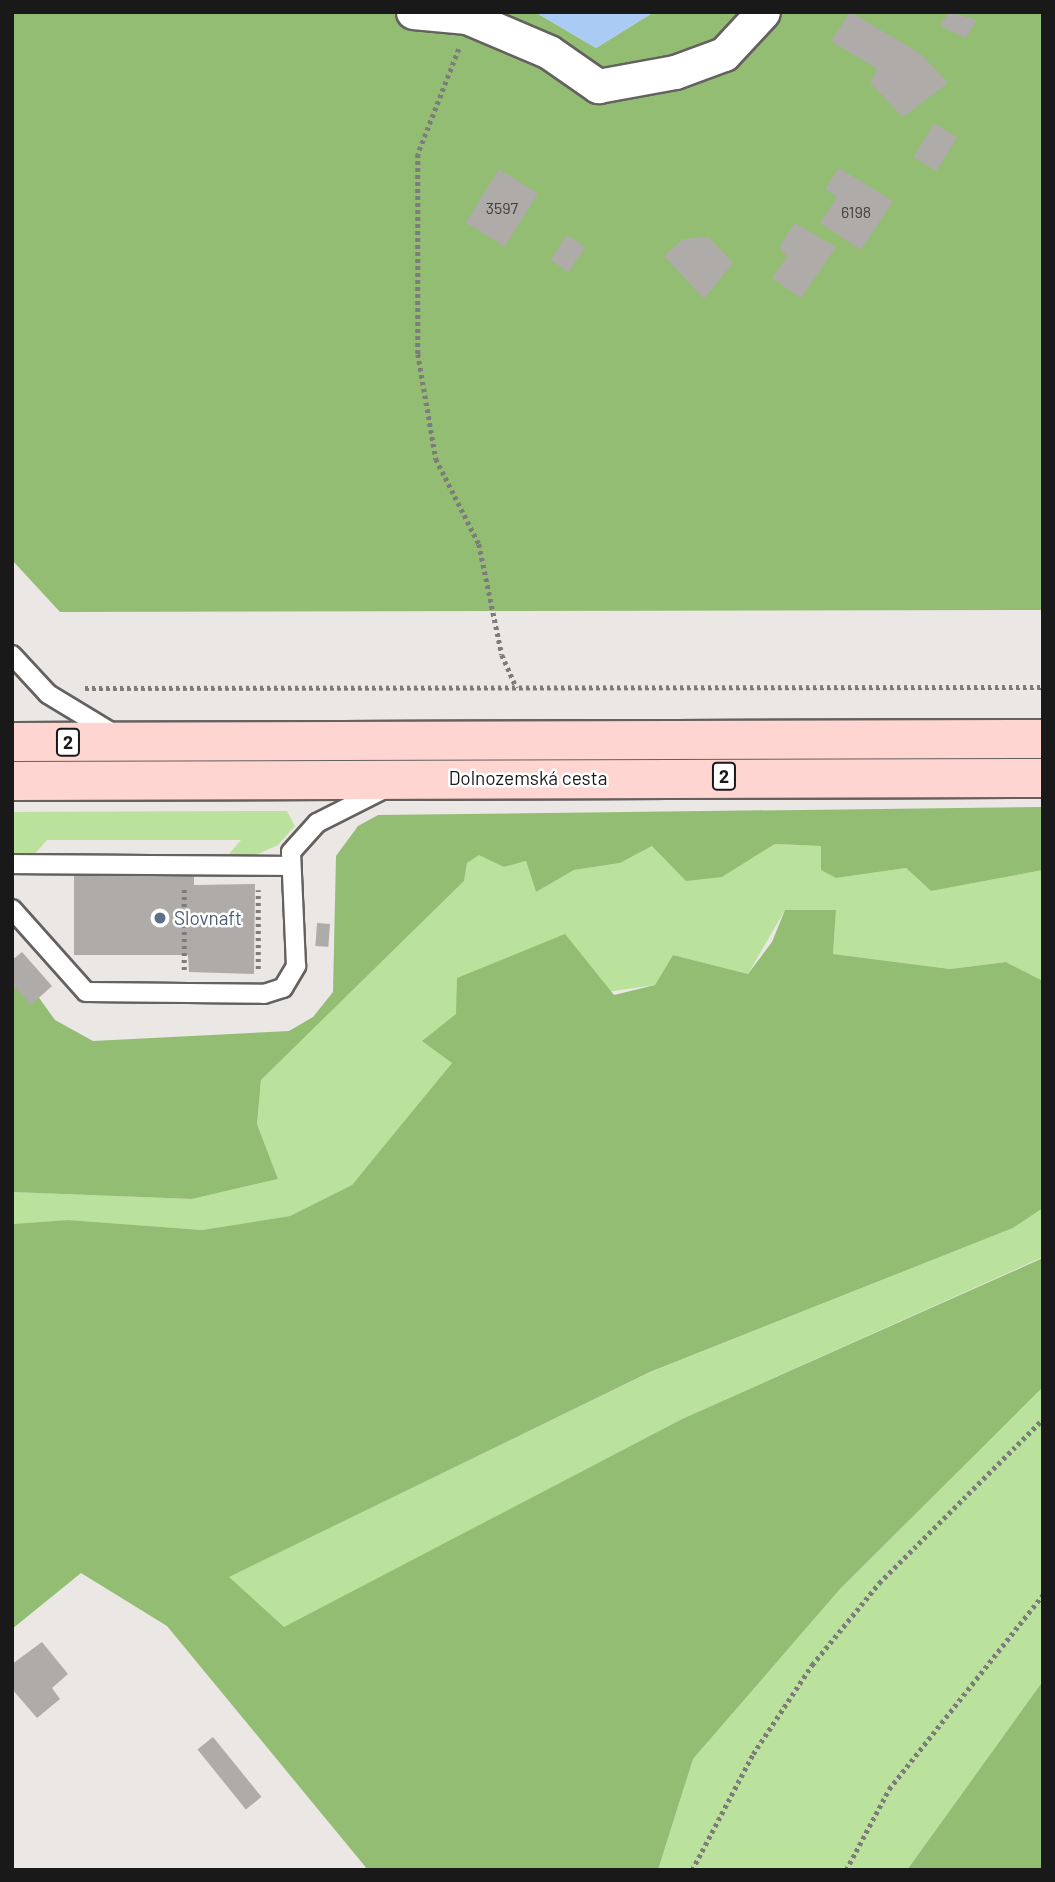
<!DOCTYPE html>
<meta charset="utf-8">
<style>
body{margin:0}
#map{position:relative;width:1055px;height:1882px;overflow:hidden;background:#eae7e5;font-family:Barlow,sans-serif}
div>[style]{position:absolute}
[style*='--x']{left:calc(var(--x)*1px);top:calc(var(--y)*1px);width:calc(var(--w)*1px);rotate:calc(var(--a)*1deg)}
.green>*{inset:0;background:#bae29c}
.forest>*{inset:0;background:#93bd72}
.water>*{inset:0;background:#aacbf3}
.building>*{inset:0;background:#aeaba9;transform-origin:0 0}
.path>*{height:4.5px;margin-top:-2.25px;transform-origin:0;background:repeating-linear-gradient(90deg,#7e7c7b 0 3.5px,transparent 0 7px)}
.roads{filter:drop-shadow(2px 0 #64615f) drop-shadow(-2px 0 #64615f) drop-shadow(0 2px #64615f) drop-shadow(0 -2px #64615f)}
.service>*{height:18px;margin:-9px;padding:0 9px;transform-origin:9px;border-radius:9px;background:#fff}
.minor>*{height:33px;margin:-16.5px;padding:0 16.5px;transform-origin:16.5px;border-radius:16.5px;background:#fff}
.primary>*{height:38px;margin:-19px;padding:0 19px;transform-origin:19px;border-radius:19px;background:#fed5d0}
.dots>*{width:19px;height:19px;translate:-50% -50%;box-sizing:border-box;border:4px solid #fff;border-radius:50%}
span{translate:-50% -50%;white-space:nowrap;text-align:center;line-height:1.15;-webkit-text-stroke:5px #fff;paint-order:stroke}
.number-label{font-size:16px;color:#3f3e3d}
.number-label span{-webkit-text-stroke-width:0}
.shield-label span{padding:2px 5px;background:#fff;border:2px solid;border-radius:5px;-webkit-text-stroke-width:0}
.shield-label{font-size:18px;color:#1a1919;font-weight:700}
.street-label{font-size:19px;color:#1a1919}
.service-label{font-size:19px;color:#4e5e75}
.left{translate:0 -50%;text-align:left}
.frame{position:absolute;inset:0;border:14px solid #1a1919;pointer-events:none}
</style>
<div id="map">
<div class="green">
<i style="clip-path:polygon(287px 811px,295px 826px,278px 845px,247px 859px,224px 860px,241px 840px,47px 840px,32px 857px,12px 858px,12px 812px)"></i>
<i style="clip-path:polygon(775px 844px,822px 846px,836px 878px,906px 868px,931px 891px,1043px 870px,1043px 981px,1006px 962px,950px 969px,833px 954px,836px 910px,785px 910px,748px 974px,673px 955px,655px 985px,456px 1014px,452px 1063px,410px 1115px,352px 1185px,290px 1216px,202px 1230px,68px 1220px,12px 1224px,12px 1192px,192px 1199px,278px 1179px,257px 1124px,261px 1080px,464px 881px,467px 863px,479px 854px,504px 867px,526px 861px,536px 892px,574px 870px,620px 863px,652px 846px,722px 877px)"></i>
<i style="clip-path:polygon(1043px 1208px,1043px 1257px,682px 1419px,284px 1628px,228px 1577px,651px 1372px,1013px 1228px)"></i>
<i style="clip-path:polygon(1043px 1387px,1043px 1681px,907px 1870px,658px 1870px,693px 1759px,840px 1589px)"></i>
</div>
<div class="forest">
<i style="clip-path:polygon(12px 12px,535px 12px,596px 48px,654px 12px,1043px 12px,1043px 610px,60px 612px,12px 560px)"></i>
<i style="clip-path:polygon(1043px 807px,1043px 870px,931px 891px,906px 868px,836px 878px,821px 870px,821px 846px,775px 844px,722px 877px,686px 881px,652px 846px,620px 863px,574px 870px,536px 892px,526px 861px,504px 867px,479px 855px,467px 863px,464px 881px,261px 1080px,257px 1124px,278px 1179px,192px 1199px,12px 1192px,12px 960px,55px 1020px,93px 1041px,289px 1031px,313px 1017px,333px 992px,336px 856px,358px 826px,378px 815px)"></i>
<i style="clip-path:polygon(785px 910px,836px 910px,833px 954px,950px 969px,1006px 962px,1043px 981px,1043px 1208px,1013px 1228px,650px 1372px,229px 1577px,284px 1627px,682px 1419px,1043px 1258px,1043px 1387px,840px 1589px,693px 1759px,658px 1870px,368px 1870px,167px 1626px,81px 1573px,12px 1629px,12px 1224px,68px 1220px,202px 1230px,290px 1216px,352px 1185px,452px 1063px,422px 1041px,456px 1014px,457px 978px,565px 934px,614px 995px,655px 985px,673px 955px,748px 974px,772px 942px)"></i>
<i style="clip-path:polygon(1043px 1681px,1043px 1870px,907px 1870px)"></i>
</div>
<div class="water">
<i style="clip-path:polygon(535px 12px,654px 12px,596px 48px)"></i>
</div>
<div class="building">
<i style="clip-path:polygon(850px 12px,921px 54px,948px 83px,903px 117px,870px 83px,877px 69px,831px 41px)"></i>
<i style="clip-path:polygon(949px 12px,977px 20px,966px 38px,940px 26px)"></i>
<i style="left:934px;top:123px;width:27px;height:40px;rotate:31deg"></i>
<i style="clip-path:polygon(839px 168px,893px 201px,861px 250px,820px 223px,837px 197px,825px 189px)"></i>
<i style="left:499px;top:169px;width:46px;height:63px;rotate:32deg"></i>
<i style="clip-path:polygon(795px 223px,836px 247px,801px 298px,772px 278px,787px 256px,779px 247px)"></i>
<i style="left:567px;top:235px;width:22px;height:30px;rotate:34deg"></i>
<i style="clip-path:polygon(709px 237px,733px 263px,704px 299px,664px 256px,683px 239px)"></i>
<i style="clip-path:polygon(194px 871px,194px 885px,255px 884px,254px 974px,189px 972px,188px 955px,74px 955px,74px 872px)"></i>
<i style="left:317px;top:923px;width:13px;height:23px;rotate:4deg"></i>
<i style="clip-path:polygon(22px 952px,52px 986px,31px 1005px,12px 984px,12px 960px)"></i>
<i style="clip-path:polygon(42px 1642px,68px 1674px,52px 1688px,60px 1699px,37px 1718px,12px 1689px,12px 1664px)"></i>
<i style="left:213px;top:1737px;width:77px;height:20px;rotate:51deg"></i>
</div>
<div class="path">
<i style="--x:459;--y:49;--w:113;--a:111.3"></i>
<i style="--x:418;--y:154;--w:200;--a:90"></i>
<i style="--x:418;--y:354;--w:107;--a:80.3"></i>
<i style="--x:436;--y:459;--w:95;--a:63.2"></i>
<i style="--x:479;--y:544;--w:113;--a:78.3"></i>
<i style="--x:502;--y:655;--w:36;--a:66"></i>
<i style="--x:85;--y:688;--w:958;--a:-0.06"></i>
<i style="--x:258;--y:969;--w:79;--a:-90"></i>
<i style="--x:184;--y:970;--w:83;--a:-90"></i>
<i style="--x:692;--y:1870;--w:131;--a:-62.3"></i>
<i style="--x:753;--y:1754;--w:107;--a:-56.5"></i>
<i style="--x:812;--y:1665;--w:106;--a:-50.7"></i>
<i style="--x:879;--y:1583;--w:232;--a:-45"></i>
<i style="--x:846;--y:1870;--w:92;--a:-62"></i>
<i style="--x:889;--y:1789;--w:248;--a:-51.6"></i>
</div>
<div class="roads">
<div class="service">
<i style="--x:12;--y:655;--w:53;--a:47.3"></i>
<i style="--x:48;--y:694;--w:83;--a:31.2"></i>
<i style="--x:12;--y:864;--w:277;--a:0.4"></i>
<i style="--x:12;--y:909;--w:111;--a:48.3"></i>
<i style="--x:86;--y:992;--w:178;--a:0.6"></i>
<i style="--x:264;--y:994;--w:20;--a:-18"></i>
<i style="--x:283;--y:988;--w:26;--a:-59"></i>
<i style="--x:296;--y:966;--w:114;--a:-92.5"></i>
<i style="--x:291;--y:852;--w:39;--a:-48"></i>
<i style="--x:317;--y:823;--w:77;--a:-26.9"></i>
</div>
<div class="minor">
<i style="--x:413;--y:12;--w:54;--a:5.3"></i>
<i style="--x:467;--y:17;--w:89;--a:23.1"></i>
<i style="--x:549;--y:52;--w:60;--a:34.8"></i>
<i style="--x:598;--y:86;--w:78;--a:-10.3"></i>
<i style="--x:675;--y:72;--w:52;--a:-20.2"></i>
<i style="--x:724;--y:54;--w:57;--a:-47.1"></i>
</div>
<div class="primary">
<i style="--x:12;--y:742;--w:1031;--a:-0.17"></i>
<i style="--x:12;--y:781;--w:1031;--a:-0.17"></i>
</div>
</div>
<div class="dots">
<i style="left:160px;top:918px;background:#5c6f8a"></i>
</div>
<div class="number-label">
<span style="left:502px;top:208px">3597</span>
<span style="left:856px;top:212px">6198</span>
</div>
<div class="shield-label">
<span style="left:68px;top:742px">2</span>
<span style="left:724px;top:776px">2</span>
</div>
<div class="street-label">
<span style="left:528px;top:778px">Dolnozemská cesta</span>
</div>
<div class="service-label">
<span class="left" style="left:174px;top:918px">Slovnaft</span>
</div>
<div class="frame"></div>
</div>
